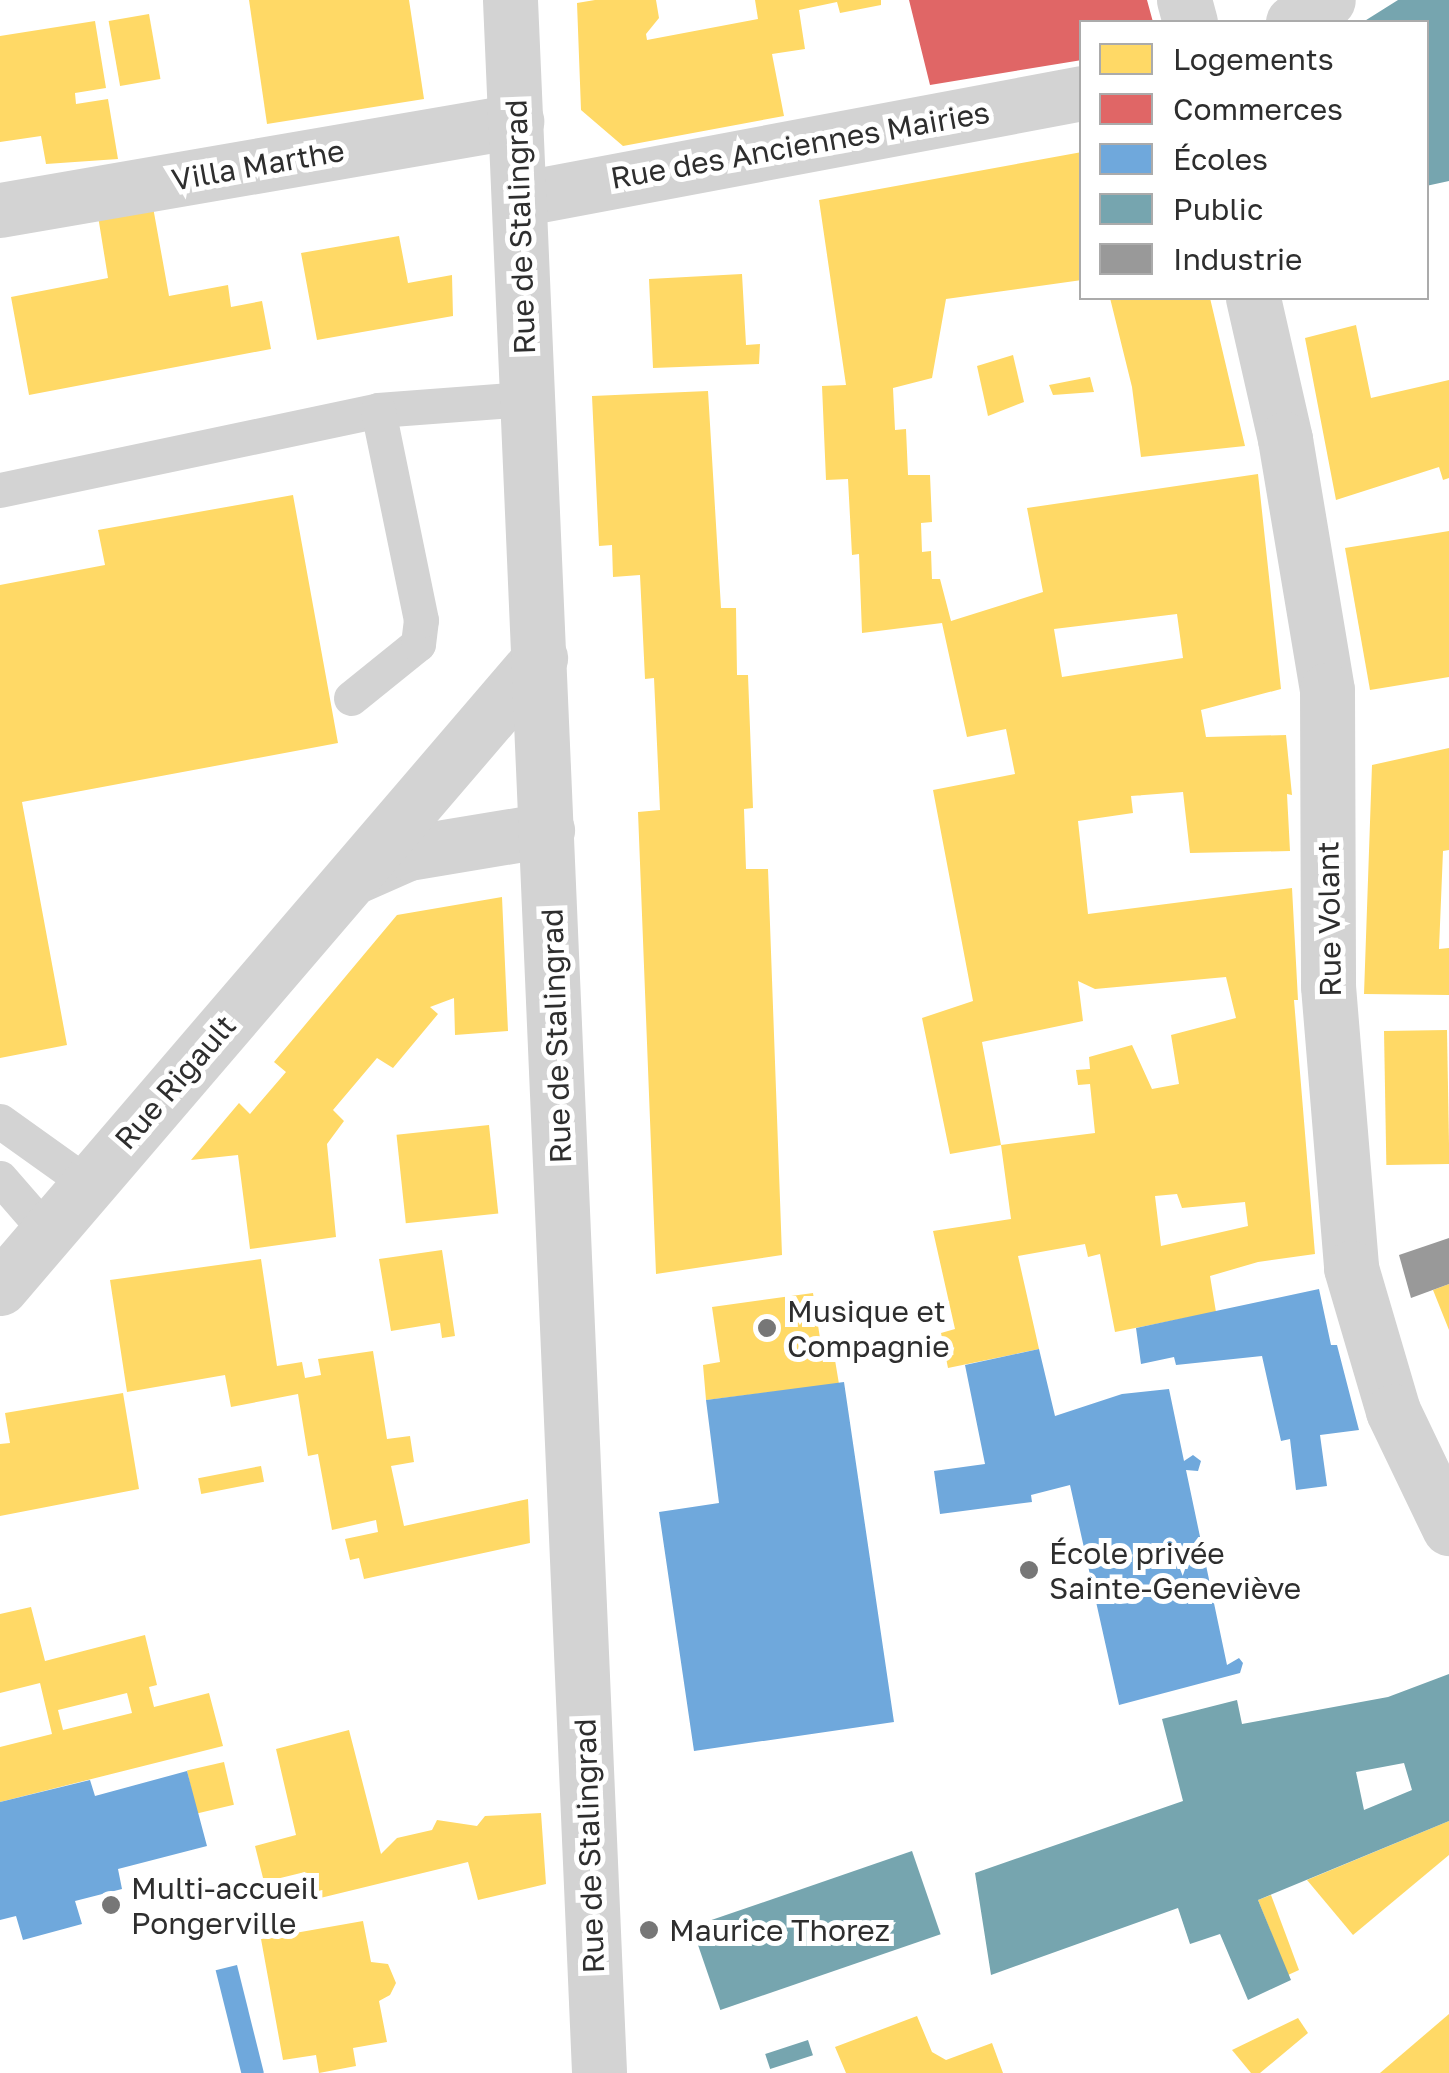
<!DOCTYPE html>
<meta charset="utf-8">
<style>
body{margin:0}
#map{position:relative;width:1449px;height:2073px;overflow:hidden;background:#fff;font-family:"Golos Text",sans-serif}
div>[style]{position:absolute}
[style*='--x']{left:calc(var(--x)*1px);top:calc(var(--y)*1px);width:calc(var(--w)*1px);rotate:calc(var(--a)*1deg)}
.homes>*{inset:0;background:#ffd966;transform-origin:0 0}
.shops>*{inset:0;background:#e06666}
.schools>*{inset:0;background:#6fa8dc;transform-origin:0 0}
.public>*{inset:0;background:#76a5af;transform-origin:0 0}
.industry>*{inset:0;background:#999}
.service>*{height:35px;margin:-17.5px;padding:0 17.5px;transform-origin:17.5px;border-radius:17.5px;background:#d3d3d3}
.minor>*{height:55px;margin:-27.5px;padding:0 27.5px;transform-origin:27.5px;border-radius:27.5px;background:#d3d3d3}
.tertiary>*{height:55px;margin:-27.5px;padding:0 27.5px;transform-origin:27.5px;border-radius:27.5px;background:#d3d3d3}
.dots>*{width:28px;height:28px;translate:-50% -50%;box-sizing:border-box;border:5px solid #fff;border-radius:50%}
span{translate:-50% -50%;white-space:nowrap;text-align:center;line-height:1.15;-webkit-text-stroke:10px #fff;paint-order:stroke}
.street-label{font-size:30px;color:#2e2e2e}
.poi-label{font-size:30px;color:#2e2e2e}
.left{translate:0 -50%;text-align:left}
.legend{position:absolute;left:1079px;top:20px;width:350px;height:280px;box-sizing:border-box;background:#fff;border:2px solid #ababab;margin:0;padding:12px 18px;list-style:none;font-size:30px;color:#2e2e2e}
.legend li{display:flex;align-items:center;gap:20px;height:50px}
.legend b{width:50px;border:2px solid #ababab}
</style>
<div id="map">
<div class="homes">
<i style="clip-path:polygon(249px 0,409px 0,424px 99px,267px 124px)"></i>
<i style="clip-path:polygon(595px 0,656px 0,659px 18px,646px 34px,647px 40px,758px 19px,755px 0,881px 0,881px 5px,840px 13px,837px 2px,799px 10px,805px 49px,772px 54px,784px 116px,623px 146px,581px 110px,577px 3px)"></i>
<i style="left:149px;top:14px;width:66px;height:41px;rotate:80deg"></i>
<i style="clip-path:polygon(95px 21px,106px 88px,75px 93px,76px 104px,108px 99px,118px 159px,46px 164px,41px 136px,0 142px,0 36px)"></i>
<i style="clip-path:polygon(evenodd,1082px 152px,1082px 280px,946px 299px,932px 378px,893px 388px,895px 430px,906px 429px,908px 475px,930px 475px,932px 522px,921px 523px,922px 552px,931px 551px,932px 579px,940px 579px,951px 621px,1043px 592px,1027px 508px,1258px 474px,1281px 689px,1201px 710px,1206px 737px,1286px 735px,1292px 795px,1287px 794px,1290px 851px,1190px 853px,1183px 792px,1131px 796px,1133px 813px,1078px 821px,1088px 914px,1292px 888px,1298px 1000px,1294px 1000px,1315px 1254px,1258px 1262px,1210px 1276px,1216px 1312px,1115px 1332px,1100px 1254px,1088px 1257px,1085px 1244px,1018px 1256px,1039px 1349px,948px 1368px,941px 1333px,955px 1329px,933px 1231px,1011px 1219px,1001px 1145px,1095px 1133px,1090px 1084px,1078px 1085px,1076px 1070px,1090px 1069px,1089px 1057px,1132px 1045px,1152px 1089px,1179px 1084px,1171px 1035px,1236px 1018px,1226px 977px,1095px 989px,1078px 981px,1083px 1021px,982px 1042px,1001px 1145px,950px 1154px,922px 1018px,973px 1001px,933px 790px,1015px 774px,1006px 729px,967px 737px,942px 623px,862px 633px,859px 554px,852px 555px,848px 479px,826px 480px,822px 386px,846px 385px,819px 200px,1082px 152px,1177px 614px,1183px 658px,1062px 677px,1054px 629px,1177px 614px,1082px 152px,1177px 1194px,1182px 1208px,1245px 1202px,1248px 1226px,1161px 1246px,1155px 1196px,1177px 1194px)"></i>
<i style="clip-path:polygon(153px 207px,169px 296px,228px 285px,231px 307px,262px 301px,271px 349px,29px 395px,11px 297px,108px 278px,98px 216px)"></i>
<i style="clip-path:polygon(399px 236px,408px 283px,452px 275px,453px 316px,317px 340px,301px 253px)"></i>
<i style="clip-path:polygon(742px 274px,746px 345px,760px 344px,759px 364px,653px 368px,649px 279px)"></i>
<i style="clip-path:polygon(1110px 298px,1210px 298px,1245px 446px,1141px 457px,1132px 387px)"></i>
<i style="clip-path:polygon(1356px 325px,1371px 398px,1449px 380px,1449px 478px,1443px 480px,1439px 467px,1336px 500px,1305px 338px)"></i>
<i style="clip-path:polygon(1013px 355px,1024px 402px,988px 416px,977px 366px)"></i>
<i style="clip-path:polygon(1090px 377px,1094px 392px,1053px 395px,1049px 385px)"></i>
<i style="clip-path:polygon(708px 391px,721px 608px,736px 608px,737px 675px,748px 675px,753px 808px,744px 809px,746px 869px,768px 869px,782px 1255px,656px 1274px,638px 812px,660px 810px,654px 678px,645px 679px,640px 575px,613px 577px,612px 545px,599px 546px,592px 396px)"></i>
<i style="clip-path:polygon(293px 495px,338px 743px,22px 802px,67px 1045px,0 1058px,0 585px,105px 565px,98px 530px)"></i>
<i style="clip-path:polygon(1449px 531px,1449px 677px,1370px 690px,1345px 548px)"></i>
<i style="clip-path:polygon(1449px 748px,1449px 850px,1443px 851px,1439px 949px,1449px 948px,1449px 995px,1364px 994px,1372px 765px)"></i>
<i style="clip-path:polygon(502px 897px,508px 1031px,455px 1035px,454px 998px,430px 1007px,438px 1014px,393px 1068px,377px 1058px,333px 1110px,344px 1121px,327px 1144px,336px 1237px,250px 1249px,238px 1155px,191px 1160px,239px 1103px,250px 1114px,286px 1072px,274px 1062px,397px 915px)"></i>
<i style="left:1447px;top:1030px;width:134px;height:63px;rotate:89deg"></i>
<i style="left:489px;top:1125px;width:89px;height:93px;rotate:84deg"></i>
<i style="clip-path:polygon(442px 1250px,455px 1336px,442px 1338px,440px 1323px,391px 1331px,379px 1259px)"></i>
<i style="clip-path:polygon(261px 1259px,277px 1366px,302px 1362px,305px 1378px,321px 1375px,318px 1359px,373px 1351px,387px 1439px,410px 1436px,414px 1462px,391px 1466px,404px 1526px,528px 1499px,530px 1543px,364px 1579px,359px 1558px,350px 1560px,345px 1539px,378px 1532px,376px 1520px,332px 1530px,318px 1454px,308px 1456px,298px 1394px,231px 1407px,225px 1375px,127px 1392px,110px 1280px)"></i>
<i style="clip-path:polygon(1449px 1284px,1449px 1330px,1433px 1290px)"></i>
<i style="clip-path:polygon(813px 1293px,822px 1351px,833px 1348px,839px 1384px,706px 1400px,703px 1365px,720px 1362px,712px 1307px)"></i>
<i style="clip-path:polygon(123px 1393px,139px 1489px,0 1516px,0 1444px,10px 1443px,5px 1413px)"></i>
<i style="left:261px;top:1466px;width:16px;height:64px;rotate:79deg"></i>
<i style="clip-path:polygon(evenodd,31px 1607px,45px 1661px,145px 1635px,157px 1685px,149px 1687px,154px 1707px,209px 1693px,223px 1746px,0 1802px,0 1747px,52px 1734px,40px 1683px,0 1693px,0 1614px,31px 1607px,127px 1693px,132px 1713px,63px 1730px,58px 1710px,127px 1693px)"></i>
<i style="clip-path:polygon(349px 1730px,381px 1854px,397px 1838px,432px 1830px,437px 1820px,477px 1826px,485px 1816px,541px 1813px,546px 1884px,478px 1900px,468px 1862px,312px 1900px,305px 1872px,264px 1882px,255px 1846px,296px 1835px,276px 1749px)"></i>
<i style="left:224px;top:1762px;width:44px;height:38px;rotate:77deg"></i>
<i style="clip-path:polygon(1449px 1821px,1449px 1855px,1353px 1935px,1307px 1880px)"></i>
<i style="clip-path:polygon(1271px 1895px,1299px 1970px,1288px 1975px,1258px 1900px)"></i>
<i style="clip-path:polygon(363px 1921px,371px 1962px,388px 1964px,396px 1983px,390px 1995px,379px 2001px,387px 2042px,353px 2048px,356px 2066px,319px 2073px,316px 2055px,283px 2060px,261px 1939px)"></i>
<i style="clip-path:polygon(1449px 2014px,1449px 2073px,1380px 2073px)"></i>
<i style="clip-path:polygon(917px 2016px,932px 2052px,946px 2060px,992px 2043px,1003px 2073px,846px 2073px,835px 2047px)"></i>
<i style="clip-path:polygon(1298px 2018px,1308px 2033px,1260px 2073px,1251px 2073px,1232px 2050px)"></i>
</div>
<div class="shops">
<i style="clip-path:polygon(909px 0,1147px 0,1153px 22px,1082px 22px,1082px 60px,930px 85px)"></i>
</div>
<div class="schools">
<i style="clip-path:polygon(1319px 1289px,1331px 1345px,1337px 1345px,1359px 1430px,1320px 1435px,1327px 1486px,1296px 1490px,1290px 1439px,1281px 1441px,1262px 1356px,1176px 1365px,1174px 1357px,1141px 1364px,1136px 1328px)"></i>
<i style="clip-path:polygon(1039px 1349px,1055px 1416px,1122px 1394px,1169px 1389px,1184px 1461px,1193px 1455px,1201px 1461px,1198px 1471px,1186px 1470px,1227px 1665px,1239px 1658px,1243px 1663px,1240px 1673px,1119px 1705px,1070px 1485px,1031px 1495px,1032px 1502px,940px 1514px,934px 1471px,985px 1464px,965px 1365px)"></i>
<i style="clip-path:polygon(844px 1382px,894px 1722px,694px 1751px,659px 1512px,719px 1503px,706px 1400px)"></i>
<i style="clip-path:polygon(187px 1771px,207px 1846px,118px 1869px,122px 1889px,75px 1901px,82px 1924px,23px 1940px,16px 1916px,0 1920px,0 1802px,90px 1780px,95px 1796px)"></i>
<i style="left:237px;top:1965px;width:111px;height:22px;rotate:76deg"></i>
</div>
<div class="public">
<i style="clip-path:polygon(1398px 0,1449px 0,1449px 181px,1426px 186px,1426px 22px,1363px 22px)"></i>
<i style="clip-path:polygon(evenodd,1449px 1674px,1449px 1821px,1258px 1900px,1291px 1980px,1248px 2000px,1220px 1934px,1190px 1944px,1178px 1908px,991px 1975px,975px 1873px,1183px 1801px,1162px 1719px,1237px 1700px,1242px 1724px,1388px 1697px,1449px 1674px,1404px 1763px,1412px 1790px,1364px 1810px,1356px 1772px,1404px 1763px)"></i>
<i style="left:912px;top:1851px;width:88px;height:233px;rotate:71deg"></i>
<i style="left:808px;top:2040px;width:16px;height:45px;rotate:72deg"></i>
</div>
<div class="industry">
<i style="clip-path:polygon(1449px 1238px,1449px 1284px,1411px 1298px,1399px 1255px)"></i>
</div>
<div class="service">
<i style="--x:0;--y:490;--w:386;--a:-11.9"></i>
<i style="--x:378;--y:410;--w:148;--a:-4.3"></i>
<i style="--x:351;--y:698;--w:86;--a:-38.9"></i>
<i style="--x:418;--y:644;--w:24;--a:-83"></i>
<i style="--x:421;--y:620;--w:214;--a:-101.6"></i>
<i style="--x:0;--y:1121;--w:107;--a:35.5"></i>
<i style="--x:0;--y:1178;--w:72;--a:49"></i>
</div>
<div class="minor">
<i style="--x:1184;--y:0;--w:23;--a:75"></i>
<i style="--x:1293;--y:22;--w:41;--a:-32.2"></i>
<i style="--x:519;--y:199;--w:573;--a:-10.66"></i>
<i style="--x:0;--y:210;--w:524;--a:-9.79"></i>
<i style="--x:1253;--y:298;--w:145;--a:77.2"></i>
<i style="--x:1285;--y:439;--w:254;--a:80.5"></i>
<i style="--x:1327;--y:690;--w:296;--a:89.8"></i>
<i style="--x:1328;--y:986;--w:283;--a:85.3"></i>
<i style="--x:1351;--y:1268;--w:149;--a:73.6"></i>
<i style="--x:1393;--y:1411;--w:130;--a:64.4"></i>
<i style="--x:358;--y:875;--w:55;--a:-23.7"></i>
<i style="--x:408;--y:853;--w:141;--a:-9.4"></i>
<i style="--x:0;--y:1288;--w:830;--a:-49.4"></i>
</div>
<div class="tertiary">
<i style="--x:510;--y:0;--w:2075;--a:87.54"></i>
</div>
<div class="dots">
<i style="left:767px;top:1328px;background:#777"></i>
<i style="left:1029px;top:1570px;background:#777"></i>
<i style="left:111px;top:1905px;background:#777"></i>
<i style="left:649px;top:1930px;background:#777"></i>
</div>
<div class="street-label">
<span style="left:800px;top:145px;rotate:-10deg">Rue des Anciennes Mairies</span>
<span style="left:258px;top:165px;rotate:-10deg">Villa Marthe</span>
<span style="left:520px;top:227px;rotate:-92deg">Rue de Stalingrad</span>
<span style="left:1329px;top:919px;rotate:-91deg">Rue Volant</span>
<span style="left:556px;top:1036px;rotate:-92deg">Rue de Stalingrad</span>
<span style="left:175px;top:1082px;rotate:-49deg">Rue Rigault</span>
<span style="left:589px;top:1846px;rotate:-92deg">Rue de Stalingrad</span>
</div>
<div class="poi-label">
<span class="left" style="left:787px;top:1328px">Musique et<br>Compagnie</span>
<span class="left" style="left:1049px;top:1570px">École privée<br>Sainte-Geneviève</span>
<span class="left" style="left:131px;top:1905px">Multi-accueil<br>Pongerville</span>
<span class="left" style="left:669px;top:1930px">Maurice Thorez</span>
</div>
<ul class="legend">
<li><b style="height:28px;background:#ffd966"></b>Logements</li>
<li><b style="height:28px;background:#e06666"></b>Commerces</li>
<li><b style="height:28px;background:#6fa8dc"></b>Écoles</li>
<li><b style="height:28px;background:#76a5af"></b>Public</li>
<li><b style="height:28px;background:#999"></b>Industrie</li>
</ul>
</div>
